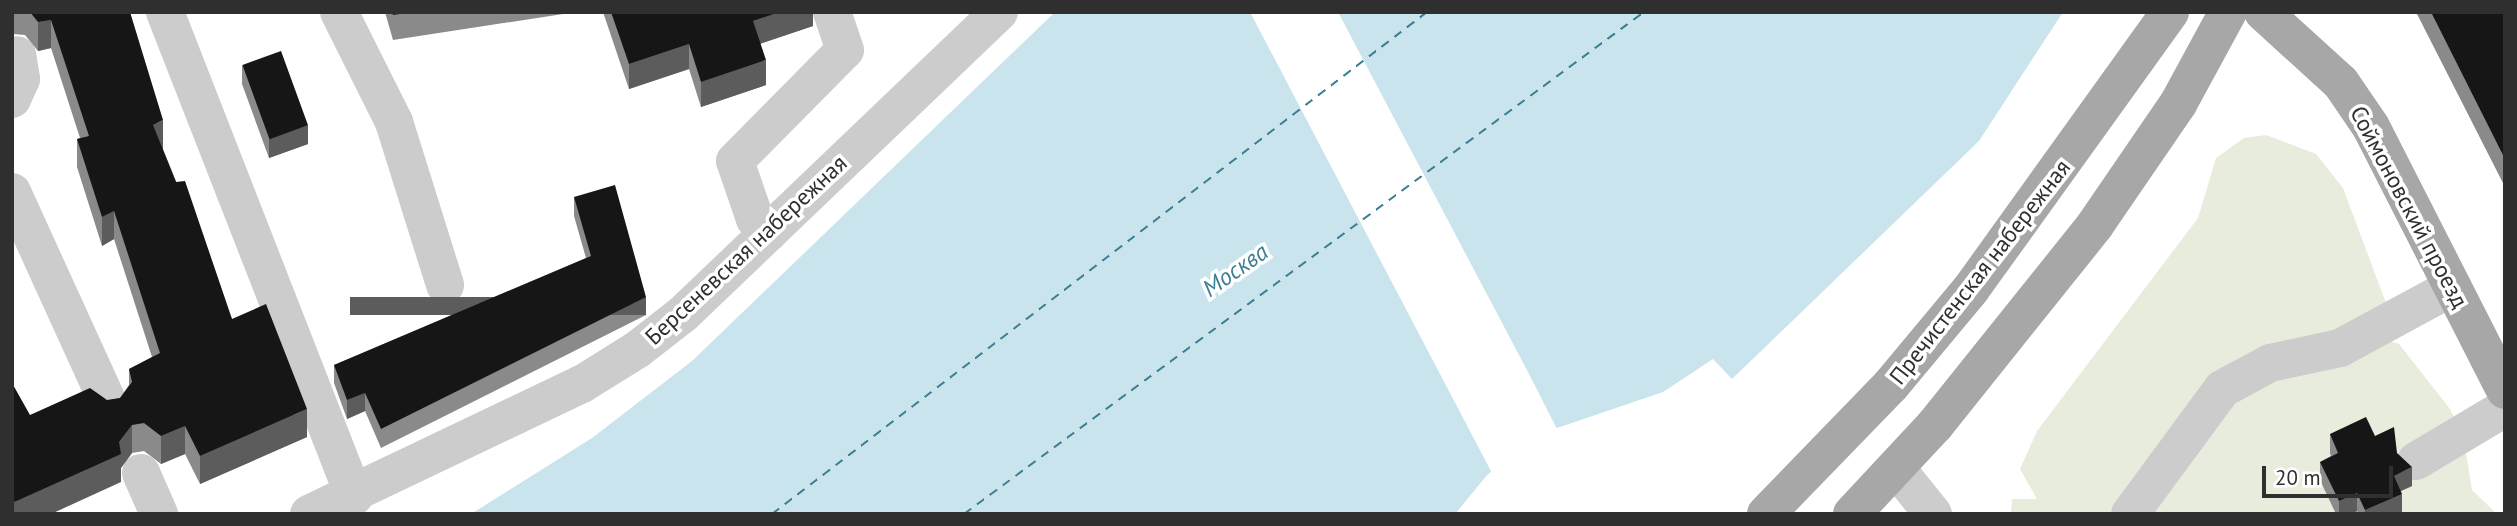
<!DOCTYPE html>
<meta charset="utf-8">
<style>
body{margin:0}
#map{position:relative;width:2517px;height:526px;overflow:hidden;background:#fff;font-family:"PT Sans",sans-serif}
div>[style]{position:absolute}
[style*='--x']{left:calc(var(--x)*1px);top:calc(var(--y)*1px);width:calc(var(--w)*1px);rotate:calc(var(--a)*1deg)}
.green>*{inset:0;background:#e8ecdd}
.water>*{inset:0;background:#c9e4ec}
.pier>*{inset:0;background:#fff}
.ferry>*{height:2px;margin-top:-1px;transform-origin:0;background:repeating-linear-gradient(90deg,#3c7f92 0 9px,transparent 0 16px)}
.minor>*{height:38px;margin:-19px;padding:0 19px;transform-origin:19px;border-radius:19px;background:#ccc}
.major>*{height:38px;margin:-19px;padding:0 19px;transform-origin:19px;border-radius:19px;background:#a7a7a7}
.wall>*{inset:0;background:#8a8a8a}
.shaded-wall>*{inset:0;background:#5c5c5c;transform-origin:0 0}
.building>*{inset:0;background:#161616;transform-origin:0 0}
span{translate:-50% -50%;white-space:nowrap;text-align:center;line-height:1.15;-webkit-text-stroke:7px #fff;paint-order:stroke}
.street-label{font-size:23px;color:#2f2f2f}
.water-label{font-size:24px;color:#3c7f92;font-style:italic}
.frame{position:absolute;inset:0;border:14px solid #2f2f2f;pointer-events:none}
.scale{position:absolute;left:2262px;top:466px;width:131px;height:32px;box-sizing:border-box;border:4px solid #2f2f2f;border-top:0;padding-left:9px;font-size:21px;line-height:24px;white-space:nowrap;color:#2f2f2f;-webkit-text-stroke:5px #fff;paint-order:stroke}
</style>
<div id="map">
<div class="green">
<i style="clip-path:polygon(2266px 135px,2316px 154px,2343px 188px,2386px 303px,2374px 335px,2399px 344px,2450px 409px,2463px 435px,2472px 490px,2497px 514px,2011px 514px,2012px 499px,2037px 499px,2020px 469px,2037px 431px,2198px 218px,2216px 158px,2244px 138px)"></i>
</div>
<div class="water">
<i style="clip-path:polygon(1055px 12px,2063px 12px,1979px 141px,1732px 379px,1713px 359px,1663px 392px,1557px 428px,1488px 474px,1455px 514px,471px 514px,592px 438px,692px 361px)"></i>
</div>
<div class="pier">
<i style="clip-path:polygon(1250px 12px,1338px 12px,1529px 374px,1558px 431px,1493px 475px)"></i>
</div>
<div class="ferry">
<i style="--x:772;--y:514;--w:825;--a:-37.47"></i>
<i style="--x:964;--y:514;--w:845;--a:-36.44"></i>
</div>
<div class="minor">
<i style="--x:165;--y:12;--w:520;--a:68.67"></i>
<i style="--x:339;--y:12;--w:123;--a:63.4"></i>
<i style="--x:394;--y:122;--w:171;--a:72.6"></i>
<i style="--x:12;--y:99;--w:22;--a:-66"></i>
<i style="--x:21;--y:79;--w:24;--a:-99"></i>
<i style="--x:12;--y:192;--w:236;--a:65.5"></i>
<i style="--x:768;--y:233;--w:19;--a:-133"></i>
<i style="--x:755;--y:219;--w:61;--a:-109"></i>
<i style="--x:735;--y:161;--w:156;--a:-45.3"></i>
<i style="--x:845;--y:50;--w:40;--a:-108.9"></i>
<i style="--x:2416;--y:461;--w:104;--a:-30.8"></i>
<i style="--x:1896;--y:468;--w:59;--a:51.2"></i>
<i style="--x:141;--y:473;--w:45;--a:66.3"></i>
<i style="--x:309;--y:514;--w:302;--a:-25.5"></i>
<i style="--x:582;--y:384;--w:66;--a:-32"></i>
<i style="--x:638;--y:349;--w:57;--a:-37.9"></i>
<i style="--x:683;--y:314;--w:437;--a:-43.7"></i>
<i style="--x:2130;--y:514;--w:155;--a:-53.6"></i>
<i style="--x:2222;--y:389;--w:55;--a:-28.4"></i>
<i style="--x:2270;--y:363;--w:72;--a:-12.1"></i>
<i style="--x:2340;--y:348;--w:128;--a:-28.4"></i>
</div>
<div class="major">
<i style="--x:2263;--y:12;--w:105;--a:42.3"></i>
<i style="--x:2341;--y:83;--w:53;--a:55.7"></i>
<i style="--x:2371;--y:127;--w:295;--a:63"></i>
<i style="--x:1766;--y:514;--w:180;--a:-45.9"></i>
<i style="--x:1891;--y:385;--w:125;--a:-50.2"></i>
<i style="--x:1971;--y:289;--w:341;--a:-54.3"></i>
<i style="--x:1852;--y:514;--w:122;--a:-47"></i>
<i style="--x:1935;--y:425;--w:256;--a:-51.3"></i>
<i style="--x:2095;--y:225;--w:147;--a:-55.6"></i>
<i style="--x:2178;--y:104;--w:105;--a:-61.5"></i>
</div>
<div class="wall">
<i style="clip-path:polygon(12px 12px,130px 12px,163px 149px,232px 319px,307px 437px,200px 484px,185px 454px,161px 464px,144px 451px,132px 453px,121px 468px,121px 482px,30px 415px,120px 398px,129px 385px,129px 369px,152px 357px,114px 239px,102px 246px,77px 167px,77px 139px,80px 138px,51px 48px,38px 51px,25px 35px,13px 34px)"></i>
<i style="clip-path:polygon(385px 12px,576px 12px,393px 40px)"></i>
<i style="clip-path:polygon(603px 12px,813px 12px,813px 26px,760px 44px,766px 85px,701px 107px,689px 69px,629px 89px)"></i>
<i style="clip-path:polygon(2416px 12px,2505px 12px,2505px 187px)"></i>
<i style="clip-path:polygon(242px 65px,308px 144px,269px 158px,242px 84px)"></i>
<i style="clip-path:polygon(574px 197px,646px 315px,381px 448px,365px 411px,347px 419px,334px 383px,334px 365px,586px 258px,574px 216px)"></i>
<i style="clip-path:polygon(2330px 434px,2375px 436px,2412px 486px,2401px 491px,2402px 512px,2399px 514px,2358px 514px,2357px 511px,2352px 514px,2336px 514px,2320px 480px,2320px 462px,2331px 456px,2330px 453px)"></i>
</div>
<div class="shaded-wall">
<i style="clip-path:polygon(780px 12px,813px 12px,813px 26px,753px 46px,753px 21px)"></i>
<i style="clip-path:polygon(51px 20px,51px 48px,38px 51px,38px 22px)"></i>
<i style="clip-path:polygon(689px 44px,689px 69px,629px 89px,629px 64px)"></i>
<i style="clip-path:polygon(766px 60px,766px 85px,701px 107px,701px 82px)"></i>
<i style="clip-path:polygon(163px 120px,163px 149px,153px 153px,153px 125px)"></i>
<i style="clip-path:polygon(308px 125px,308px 144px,269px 158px,269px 139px)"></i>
<i style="clip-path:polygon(114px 211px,114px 239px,102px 246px,102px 217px)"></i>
<i style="left:646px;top:297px;width:18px;height:296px;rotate:90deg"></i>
<i style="clip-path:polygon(365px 393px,365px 411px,347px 419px,347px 400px)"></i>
<i style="clip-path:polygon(307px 409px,307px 437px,200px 484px,200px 456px)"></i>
<i style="clip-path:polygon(132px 425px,132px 453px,121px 468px,121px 482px,51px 514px,12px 514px,12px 503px,119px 442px)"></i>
<i style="clip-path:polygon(185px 426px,185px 454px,161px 464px,161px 436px)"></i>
<i style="clip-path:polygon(2412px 467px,2412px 486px,2394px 494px,2394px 476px)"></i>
<i style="clip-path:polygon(2357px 493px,2357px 511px,2352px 514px,2339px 514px,2339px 501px)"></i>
<i style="clip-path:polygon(2402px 494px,2402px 512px,2399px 514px,2365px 514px,2365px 510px)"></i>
</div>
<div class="building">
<i style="clip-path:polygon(30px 12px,130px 12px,163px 120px,153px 125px,176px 182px,185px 181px,232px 319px,266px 304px,307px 409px,200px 456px,185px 426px,161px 436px,144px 423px,132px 425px,119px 442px,121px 454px,12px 503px,12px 383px,30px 415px,90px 388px,107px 400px,120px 398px,132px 382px,129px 369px,160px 353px,114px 211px,102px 217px,77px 139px,89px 136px,51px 20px,38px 22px)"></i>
<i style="clip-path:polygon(392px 12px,413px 12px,393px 15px)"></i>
<i style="clip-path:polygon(611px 12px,780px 12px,753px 21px,766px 60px,701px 82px,689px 44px,629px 64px)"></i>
<i style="clip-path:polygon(2431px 12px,2505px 12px,2505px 159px)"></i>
<i style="left:281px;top:51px;width:79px;height:41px;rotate:70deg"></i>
<i style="clip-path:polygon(615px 185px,646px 297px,381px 429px,365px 393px,347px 400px,334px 365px,591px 256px,574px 197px)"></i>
<i style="clip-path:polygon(2366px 417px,2375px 436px,2394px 427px,2397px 453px,2412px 467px,2394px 476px,2402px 494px,2365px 510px,2357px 493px,2339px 501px,2320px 462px,2338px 453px,2330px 434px)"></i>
</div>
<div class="street-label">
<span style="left:2409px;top:207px;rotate:62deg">Соймоновский проезд</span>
<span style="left:746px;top:250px;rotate:-43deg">Берсеневская набережная</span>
<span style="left:1980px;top:272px;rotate:-52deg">Пречистенская набережная</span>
</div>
<div class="water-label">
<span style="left:1235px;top:270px;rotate:-35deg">Москва</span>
</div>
<div class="frame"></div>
<div class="scale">20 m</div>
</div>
